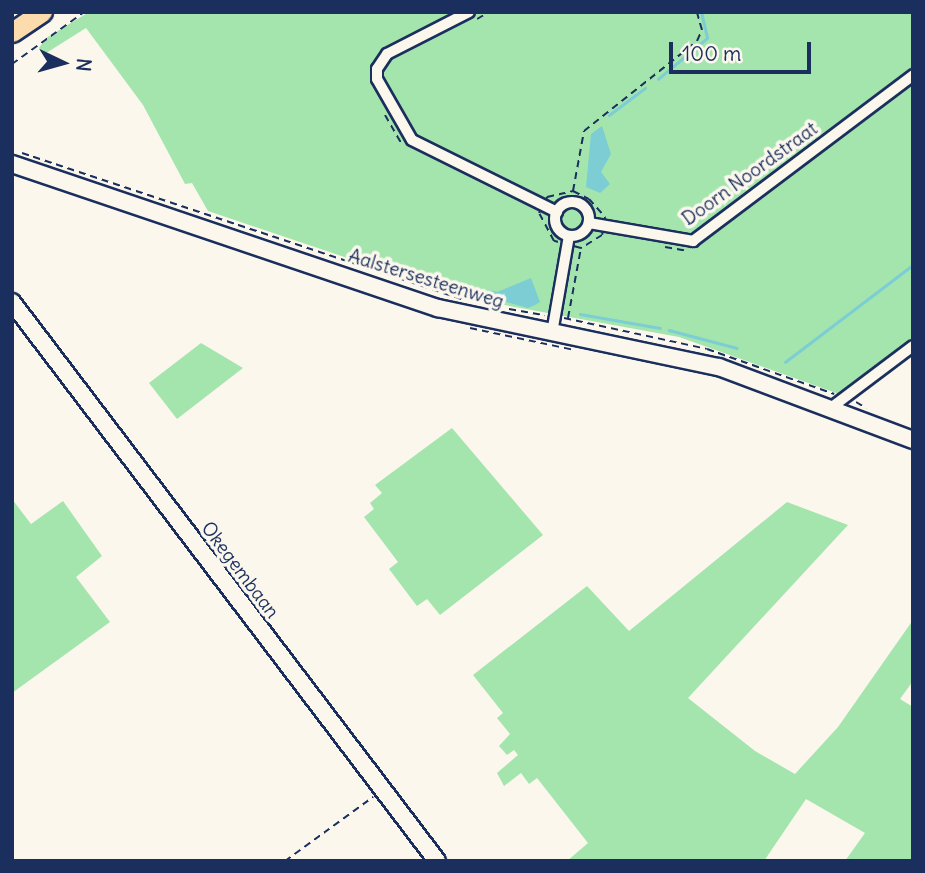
<!DOCTYPE html>
<style>
body{margin:0}
#map{position:relative;width:925px;height:873px;overflow:hidden;background:#fbf7ec;font-family:Delius,sans-serif}
div>[style]{position:absolute}
[style*='--x']{left:calc(var(--x)*1px);top:calc(var(--y)*1px);width:calc(var(--w)*1px);rotate:calc(var(--a)*1deg)}
.green>*{inset:0;background:#a4e5ae}
.water>*{inset:0;background:#7ccdd4}
.stream>*{height:2.5px;margin:-1.25px;padding:0 1.25px;transform-origin:1.25px;border-radius:1.25px;background:#7ccdd4}
.path>*{height:2px;margin-top:-1px;transform-origin:0;background:repeating-linear-gradient(90deg,#1b2f5e 0 7px,transparent 0 12px)}
.roads{filter:drop-shadow(2px 0 #1b2f5e) drop-shadow(-2px 0 #1b2f5e) drop-shadow(0 2px #1b2f5e) drop-shadow(0 -2px #1b2f5e)}
.minor>*{height:10px;margin:-5px;padding:0 5px;transform-origin:5px;border-radius:5px;background:#fbf7ec}
.minor>.ring{margin:-5px;padding:0;box-sizing:content-box;background:none;border:10px solid #fbf7ec;border-radius:50%}
.secondary>*{height:16px;margin:-8px;padding:0 8px;transform-origin:8px;border-radius:8px;background:#fbf7ec}
.trunk>*{height:19px;margin:-9.5px;padding:0 9.5px;transform-origin:9.5px;border-radius:9.5px;background:#fcdcac}
span{translate:-50% -50%;white-space:nowrap;text-align:center;line-height:1.15;-webkit-text-stroke:7px #fbf7ec;paint-order:stroke}
.street-label{font-size:19px;color:#1b2f5e}
.frame{position:absolute;inset:0;border:14px solid #1b2f5e;pointer-events:none}
.north{position:absolute;left:28px;top:28px;width:70px;height:70px;-webkit-text-stroke:5px #fbf7ec;paint-order:stroke;rotate:95deg;font-size:19px;font-weight:700;line-height:28px;text-align:center;color:#1b2f5e}
.north::after{content:'';display:block;margin:auto;width:24px;height:32px;background:#1b2f5e;clip-path:polygon(50% 0,100% 100%,50% 72%,0 100%)}
.scale{position:absolute;left:669px;top:42px;width:142px;height:32px;box-sizing:border-box;border:4px solid #1b2f5e;border-top:0;padding-left:9px;font-size:21px;line-height:24px;white-space:nowrap;color:#1b2f5e;-webkit-text-stroke:5px #fbf7ec;paint-order:stroke}
</style>
<div id="map">
<div class="green">
<i style="clip-path:polygon(89px 12px,913px 12px,913px 340px,839px 394px,679px 337px,466px 298px,208px 211px,192px 183px,185px 184px,143px 105px,86px 28px,43px 55px,39px 48px,46px 38px)"></i>
<i style="clip-path:polygon(201px 343px,243px 368px,177px 419px,149px 383px)"></i>
<i style="clip-path:polygon(452px 428px,543px 535px,440px 615px,427px 599px,417px 606px,389px 569px,398px 562px,364px 517px,374px 509px,370px 503px,382px 493px,375px 485px)"></i>
<i style="clip-path:polygon(12px 499px,31px 524px,63px 501px,102px 556px,76px 577px,110px 622px,12px 693px)"></i>
<i style="clip-path:polygon(787px 502px,848px 525px,688px 698px,755px 751px,795px 774px,838px 727px,913px 620px,913px 681px,900px 699px,913px 707px,913px 861px,845px 861px,865px 833px,806px 799px,764px 861px,567px 861px,588px 843px,537px 778px,529px 784px,521px 773px,504px 786px,497px 773px,518px 755px,514px 750px,507px 755px,499px 746px,510px 734px,497px 718px,503px 713px,473px 675px,587px 586px,629px 631px)"></i>
</div>
<div class="water">
<i style="clip-path:polygon(602px 126px,611px 154px,601px 172px,610px 184px,600px 193px,586px 187px,591px 134px)"></i>
<i style="clip-path:polygon(531px 278px,540px 302px,535px 305px,528px 308px,488px 297px,490px 290px,497px 292px)"></i>
</div>
<div class="stream">
<i style="--x:658;--y:79;--w:64;--a:-39.9"></i>
<i style="--x:707;--y:38;--w:27;--a:-103"></i>
<i style="--x:609;--y:115;--w:45;--a:-36.9"></i>
<i style="--x:580;--y:314;--w:81;--a:9.9"></i>
<i style="--x:669;--y:330;--w:70;--a:14.8"></i>
<i style="--x:785;--y:362;--w:161;--a:-37.2"></i>
</div>
<div class="path">
<i style="--x:477;--y:19;--w:14;--a:-30"></i>
<i style="--x:12;--y:64;--w:89;--a:-35.8"></i>
<i style="--x:385;--y:115;--w:32;--a:60"></i>
<i style="--x:22;--y:153;--w:467;--a:18.4"></i>
<i style="--x:573;--y:191;--w:61;--a:-79.6"></i>
<i style="--x:584;--y:131;--w:144;--a:-38.5"></i>
<i style="--x:697;--y:41;--w:12;--a:-66"></i>
<i style="--x:702;--y:30;--w:19;--a:-106"></i>
<i style="--x:573;--y:191;--w:18;--a:27"></i>
<i style="--x:589;--y:199;--w:24;--a:48"></i>
<i style="--x:605;--y:217;--w:18;--a:99"></i>
<i style="--x:602;--y:235;--w:25;--a:148"></i>
<i style="--x:581;--y:248;--w:28;--a:-165"></i>
<i style="--x:554;--y:241;--w:32;--a:-118"></i>
<i style="--x:539;--y:213;--w:18;--a:-63"></i>
<i style="--x:547;--y:197;--w:27;--a:-13"></i>
<i style="--x:665;--y:247;--w:22;--a:10"></i>
<i style="--x:509;--y:309;--w:36;--a:10"></i>
<i style="--x:564;--y:318;--w:146;--a:12.2"></i>
<i style="--x:707;--y:349;--w:135;--a:19.5"></i>
<i style="--x:568;--y:318;--w:71;--a:-79.5"></i>
<i style="--x:470;--y:328;--w:106;--a:11.9"></i>
<i style="--x:856;--y:402;--w:12;--a:31"></i>
<i style="--x:285;--y:861;--w:109;--a:-36"></i>
</div>
<div class="roads">
<div class="minor">
<i style="--x:469;--y:12;--w:92;--a:152.9"></i>
<i style="--x:387;--y:54;--w:18;--a:124"></i>
<i style="--x:377;--y:69;--w:10;--a:90"></i>
<i style="--x:377;--y:79;--w:70;--a:60.2"></i>
<i style="--x:412;--y:140;--w:162;--a:26.4"></i>
<i class="ring" style="left:555px;top:202px;width:24px;height:24px"></i>
<i style="--x:589;--y:223;--w:106;--a:9.8"></i>
<i style="--x:693;--y:241;--w:276;--a:-37"></i>
<i style="--x:552;--y:333;--w:98;--a:-80.1"></i>
<i style="--x:828;--y:410;--w:106;--a:-37"></i>
</div>
<div class="secondary">
<i style="--x:12;--y:164;--w:450;--a:18.7"></i>
<i style="--x:438;--y:308;--w:287;--a:11.9"></i>
<i style="--x:719;--y:367;--w:207;--a:20.6"></i>
<i style="--x:12;--y:302;--w:702;--a:52.75"></i>
</div>
<div class="trunk">
<i style="--x:12;--y:32;--w:36;--a:-34"></i>
</div>
</div>
<div class="street-label">
<span style="left:750px;top:174px;rotate:-36deg">Doorn Noordstraat</span>
<span style="left:426px;top:279px;rotate:17deg">Aalstersesteenweg</span>
<span style="left:240px;top:570px;rotate:53deg">Okegembaan</span>
</div>
<div class="frame"></div>
<div class="north">N</div>
<div class="scale">100 m</div>
</div>
